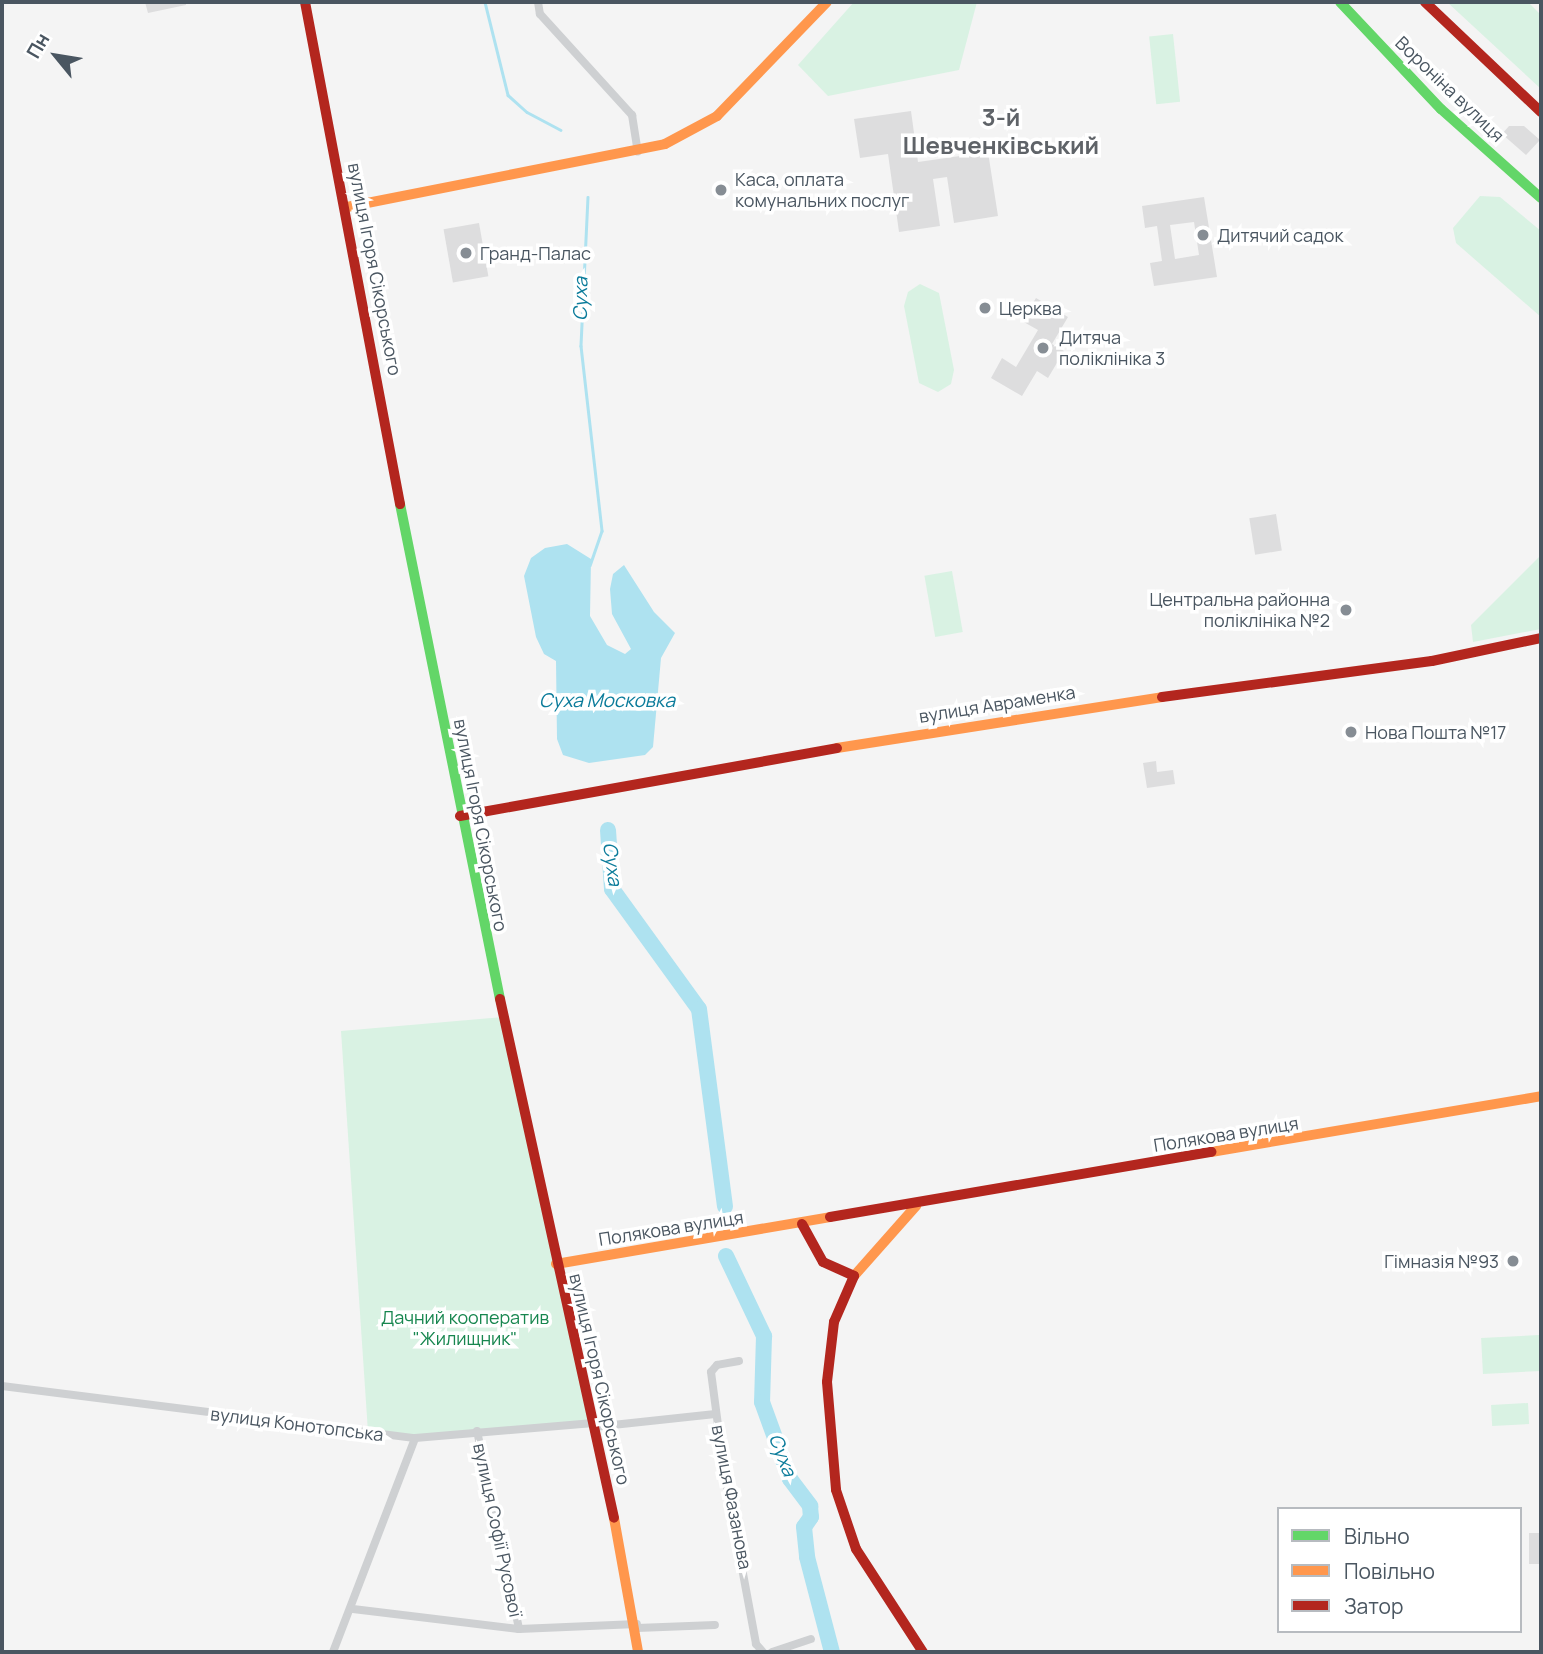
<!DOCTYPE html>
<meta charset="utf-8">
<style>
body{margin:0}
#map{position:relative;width:1543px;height:1654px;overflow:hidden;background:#f4f4f4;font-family:Manrope,sans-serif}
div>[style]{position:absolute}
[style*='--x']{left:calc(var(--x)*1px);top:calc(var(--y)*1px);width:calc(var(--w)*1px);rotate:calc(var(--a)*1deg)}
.green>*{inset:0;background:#d9f2e3;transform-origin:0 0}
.water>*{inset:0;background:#aee2f0}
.stream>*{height:2.5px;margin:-1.25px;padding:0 1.25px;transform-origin:1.25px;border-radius:1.25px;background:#aee2f0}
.river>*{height:16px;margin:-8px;padding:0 8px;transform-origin:8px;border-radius:8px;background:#aee2f0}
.building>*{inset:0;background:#ddddde;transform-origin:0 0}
.street>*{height:8px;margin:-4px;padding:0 4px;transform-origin:4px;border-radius:4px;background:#ced0d2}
.fast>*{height:10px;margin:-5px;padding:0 5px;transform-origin:5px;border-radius:5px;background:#63d668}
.slow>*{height:10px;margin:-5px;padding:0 5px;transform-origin:5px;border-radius:5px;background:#ff974d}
.jam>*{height:10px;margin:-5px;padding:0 5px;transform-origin:5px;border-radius:5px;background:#b3261e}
.dots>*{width:19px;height:19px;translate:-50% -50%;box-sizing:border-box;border:4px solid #fff;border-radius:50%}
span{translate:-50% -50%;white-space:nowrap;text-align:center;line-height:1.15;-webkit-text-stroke:7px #fff;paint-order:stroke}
.street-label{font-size:18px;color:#4a5661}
.poi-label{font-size:18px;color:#4a5661}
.left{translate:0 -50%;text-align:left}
.right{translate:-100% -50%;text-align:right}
.park-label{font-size:18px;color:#17864f}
.water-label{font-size:19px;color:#0c7c9b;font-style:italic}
.district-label{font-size:24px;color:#5f6368;font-weight:700}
.frame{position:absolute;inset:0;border:4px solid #4a5661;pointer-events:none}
.legend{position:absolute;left:1277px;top:1507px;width:245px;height:126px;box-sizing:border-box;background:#fff;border:2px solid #b7bbc0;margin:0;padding:9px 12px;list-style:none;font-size:21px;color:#4a5661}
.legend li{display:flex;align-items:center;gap:14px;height:35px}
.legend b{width:35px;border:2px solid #b7bbc0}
.north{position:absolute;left:21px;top:21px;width:70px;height:70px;-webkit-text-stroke:5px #fff;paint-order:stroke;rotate:300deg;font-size:19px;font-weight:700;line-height:28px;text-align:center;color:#4a5661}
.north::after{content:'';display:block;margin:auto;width:24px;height:32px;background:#4a5661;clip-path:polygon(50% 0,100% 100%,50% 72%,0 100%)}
</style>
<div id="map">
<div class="green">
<i style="clip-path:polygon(854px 2px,977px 2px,959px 70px,828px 96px,798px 65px)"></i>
<i style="clip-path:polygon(1447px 2px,1528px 2px,1541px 15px,1541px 89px)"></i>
<i style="left:1173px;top:34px;width:68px;height:24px;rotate:84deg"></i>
<i style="clip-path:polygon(1480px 196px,1500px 197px,1541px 231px,1541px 317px,1456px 243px,1453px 228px)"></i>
<i style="clip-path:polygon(920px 284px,939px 293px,954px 370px,951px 384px,938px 392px,919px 383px,904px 306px,908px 292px)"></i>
<i style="clip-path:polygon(1541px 555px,1541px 629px,1473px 642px,1471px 625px)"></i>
<i style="left:952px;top:571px;width:62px;height:28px;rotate:80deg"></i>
<i style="clip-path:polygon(503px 1017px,594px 1427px,415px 1438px,368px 1432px,341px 1031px)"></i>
<i style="left:1539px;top:1335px;width:36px;height:58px;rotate:87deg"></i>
<i style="left:1528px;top:1403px;width:21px;height:37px;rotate:87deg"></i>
</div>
<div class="water">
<i style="clip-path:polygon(567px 544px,591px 559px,590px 616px,607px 645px,625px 654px,631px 649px,612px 614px,610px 589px,613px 574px,624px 565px,654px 612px,675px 633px,661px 658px,653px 747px,645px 755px,589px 763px,563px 755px,557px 739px,556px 661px,544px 654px,536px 637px,524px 576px,531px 558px,545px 548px)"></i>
</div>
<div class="stream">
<i style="--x:485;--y:2;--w:96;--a:76.1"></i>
<i style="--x:508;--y:95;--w:25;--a:42"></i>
<i style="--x:527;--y:112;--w:38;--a:28"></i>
<i style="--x:588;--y:197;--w:149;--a:92.7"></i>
<i style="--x:581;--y:346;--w:186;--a:83.5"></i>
<i style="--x:602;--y:531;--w:36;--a:109"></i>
</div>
<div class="river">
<i style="--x:608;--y:830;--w:59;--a:86.1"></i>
<i style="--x:612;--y:889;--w:148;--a:54.1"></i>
<i style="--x:699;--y:1009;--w:199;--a:82.5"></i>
<i style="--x:726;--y:1256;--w:89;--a:64.6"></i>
<i style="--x:764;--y:1336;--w:66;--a:91.7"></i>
<i style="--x:762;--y:1402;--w:82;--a:70"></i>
<i style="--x:790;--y:1479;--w:34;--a:53"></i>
<i style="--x:810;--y:1506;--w:11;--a:85"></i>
<i style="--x:811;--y:1517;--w:12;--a:125"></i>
<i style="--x:804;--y:1527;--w:30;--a:84"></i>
<i style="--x:807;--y:1557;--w:98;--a:75.3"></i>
</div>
<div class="building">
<i style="clip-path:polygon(145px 2px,186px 2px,186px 5px,148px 13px)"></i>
<i style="clip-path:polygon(911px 111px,918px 162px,988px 152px,998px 216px,954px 223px,947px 177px,933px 179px,940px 226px,899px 232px,888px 154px,860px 158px,854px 119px)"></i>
<i style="clip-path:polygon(1509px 126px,1524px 126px,1540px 140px,1526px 155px,1502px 134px)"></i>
<i style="clip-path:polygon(evenodd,1204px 197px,1217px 277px,1154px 286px,1150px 263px,1162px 261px,1157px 226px,1145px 228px,1142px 206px,1204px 197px,1194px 222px,1199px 255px,1175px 259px,1170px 225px,1194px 222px)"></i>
<i style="left:479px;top:223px;width:54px;height:36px;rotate:80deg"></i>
<i style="clip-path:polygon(1036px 298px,1068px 317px,1052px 344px,1064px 351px,1048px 378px,1037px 371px,1022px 396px,991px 378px,1002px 358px,1016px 367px,1038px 330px,1022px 321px)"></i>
<i style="left:1276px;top:514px;width:37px;height:27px;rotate:81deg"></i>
<i style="clip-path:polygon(1156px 761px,1157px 772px,1173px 770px,1175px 784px,1147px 788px,1143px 763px)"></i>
<i style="left:1541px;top:1533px;width:31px;height:12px;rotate:90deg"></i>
</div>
<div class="street">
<i style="--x:538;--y:2;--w:12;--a:81"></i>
<i style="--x:540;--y:14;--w:137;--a:47.7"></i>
<i style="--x:632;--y:115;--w:37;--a:81"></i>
<i style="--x:739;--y:1361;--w:22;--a:170"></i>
<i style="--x:717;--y:1365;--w:9;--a:131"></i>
<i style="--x:711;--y:1372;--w:100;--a:82.5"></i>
<i style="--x:724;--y:1471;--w:176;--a:79.5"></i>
<i style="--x:756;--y:1644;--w:11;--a:49"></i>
<i style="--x:2;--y:1386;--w:416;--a:7.2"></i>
<i style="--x:415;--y:1438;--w:179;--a:-4.8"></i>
<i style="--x:594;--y:1427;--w:122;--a:-6.1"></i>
<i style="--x:477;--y:1431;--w:202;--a:78"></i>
<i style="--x:353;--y:1609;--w:167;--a:6.9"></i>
<i style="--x:519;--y:1629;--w:118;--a:-2.4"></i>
<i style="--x:637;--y:1628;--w:78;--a:-2.2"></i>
<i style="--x:333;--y:1652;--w:229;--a:-69"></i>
<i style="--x:772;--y:1652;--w:41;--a:-18.4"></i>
</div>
<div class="fast">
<i style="--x:1340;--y:2;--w:147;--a:46.7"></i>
<i style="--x:1441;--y:109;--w:134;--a:41.7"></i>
<i style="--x:400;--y:504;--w:505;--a:78.58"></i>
</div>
<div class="slow">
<i style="--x:347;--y:207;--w:324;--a:-11.2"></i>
<i style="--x:665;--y:144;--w:59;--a:-28.3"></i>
<i style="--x:717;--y:116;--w:158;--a:-46"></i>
<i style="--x:837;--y:748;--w:329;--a:-8.9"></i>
<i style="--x:1211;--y:1152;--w:335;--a:-9.6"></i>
<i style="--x:556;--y:1264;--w:278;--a:-9.7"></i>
<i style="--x:854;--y:1276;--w:94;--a:-48.5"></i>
<i style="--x:614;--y:1518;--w:136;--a:79.8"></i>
</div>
<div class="jam">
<i style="--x:305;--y:2;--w:511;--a:79.28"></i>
<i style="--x:1425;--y:2;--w:160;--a:43.5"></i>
<i style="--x:1162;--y:697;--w:272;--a:-7.6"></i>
<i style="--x:1432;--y:661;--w:111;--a:-11.9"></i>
<i style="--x:460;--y:816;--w:383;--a:-10.2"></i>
<i style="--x:500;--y:999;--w:531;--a:77.61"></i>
<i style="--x:830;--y:1217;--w:387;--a:-9.7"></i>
<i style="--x:802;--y:1224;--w:43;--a:61.1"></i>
<i style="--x:823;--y:1262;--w:34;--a:24"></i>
<i style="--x:854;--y:1276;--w:50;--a:113.5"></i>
<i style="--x:834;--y:1322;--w:60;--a:96.7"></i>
<i style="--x:827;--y:1382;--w:108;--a:85.2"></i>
<i style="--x:836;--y:1490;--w:62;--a:71.3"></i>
<i style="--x:856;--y:1549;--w:123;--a:57"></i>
</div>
<div class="dots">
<i style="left:721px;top:190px;background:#868d94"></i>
<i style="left:1203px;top:235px;background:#868d94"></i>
<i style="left:466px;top:253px;background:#868d94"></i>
<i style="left:985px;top:308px;background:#868d94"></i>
<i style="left:1043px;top:348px;background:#868d94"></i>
<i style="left:1346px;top:610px;background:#868d94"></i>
<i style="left:1351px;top:732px;background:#868d94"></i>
<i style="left:1513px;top:1261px;background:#868d94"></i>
</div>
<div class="street-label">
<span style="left:1450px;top:89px;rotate:44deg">Вороніна вулиця</span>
<span style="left:375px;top:269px;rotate:79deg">вулиця Ігоря Сікорського</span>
<span style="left:997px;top:704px;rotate:-9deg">вулиця Авраменка</span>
<span style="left:481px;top:825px;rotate:79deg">вулиця Ігоря Сікорського</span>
<span style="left:1226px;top:1134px;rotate:-9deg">Полякова вулиця</span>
<span style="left:671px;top:1228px;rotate:-9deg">Полякова вулиця</span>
<span style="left:600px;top:1379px;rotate:77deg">вулиця Ігоря Сікорського</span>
<span style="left:297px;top:1424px;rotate:7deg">вулиця Конотопська</span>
<span style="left:732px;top:1497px;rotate:79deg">вулиця Фазанова</span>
<span style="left:498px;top:1530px;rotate:78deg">вулиця Софії Русової</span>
</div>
<div class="poi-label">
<span class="left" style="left:735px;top:190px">Каса, оплата<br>комунальних послуг</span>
<span class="left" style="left:1217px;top:235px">Дитячий садок</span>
<span class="left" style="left:480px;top:253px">Гранд-Палас</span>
<span class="left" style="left:999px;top:308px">Церква</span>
<span class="left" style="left:1059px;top:348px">Дитяча<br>поліклініка 3</span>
<span class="right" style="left:1330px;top:610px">Центральна районна<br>поліклініка №2</span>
<span class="left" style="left:1365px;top:732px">Нова Пошта №17</span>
<span class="right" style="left:1499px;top:1261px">Гімназія №93</span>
</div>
<div class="park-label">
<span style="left:465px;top:1328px">Дачний кооператив<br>"Жилищник"</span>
</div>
<div class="water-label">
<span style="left:581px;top:299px;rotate:-89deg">Суха</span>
<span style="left:607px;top:701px">Суха Московка</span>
<span style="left:612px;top:864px;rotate:82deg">Суха</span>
<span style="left:782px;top:1455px;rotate:69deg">Суха</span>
</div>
<div class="district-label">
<span style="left:1001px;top:131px">3-й<br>Шевченківський</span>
</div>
<div class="frame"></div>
<ul class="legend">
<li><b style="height:9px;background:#63d668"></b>Вільно</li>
<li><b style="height:9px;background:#ff974d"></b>Повільно</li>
<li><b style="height:9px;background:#b3261e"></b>Затор</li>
</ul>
<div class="north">Пн</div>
</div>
